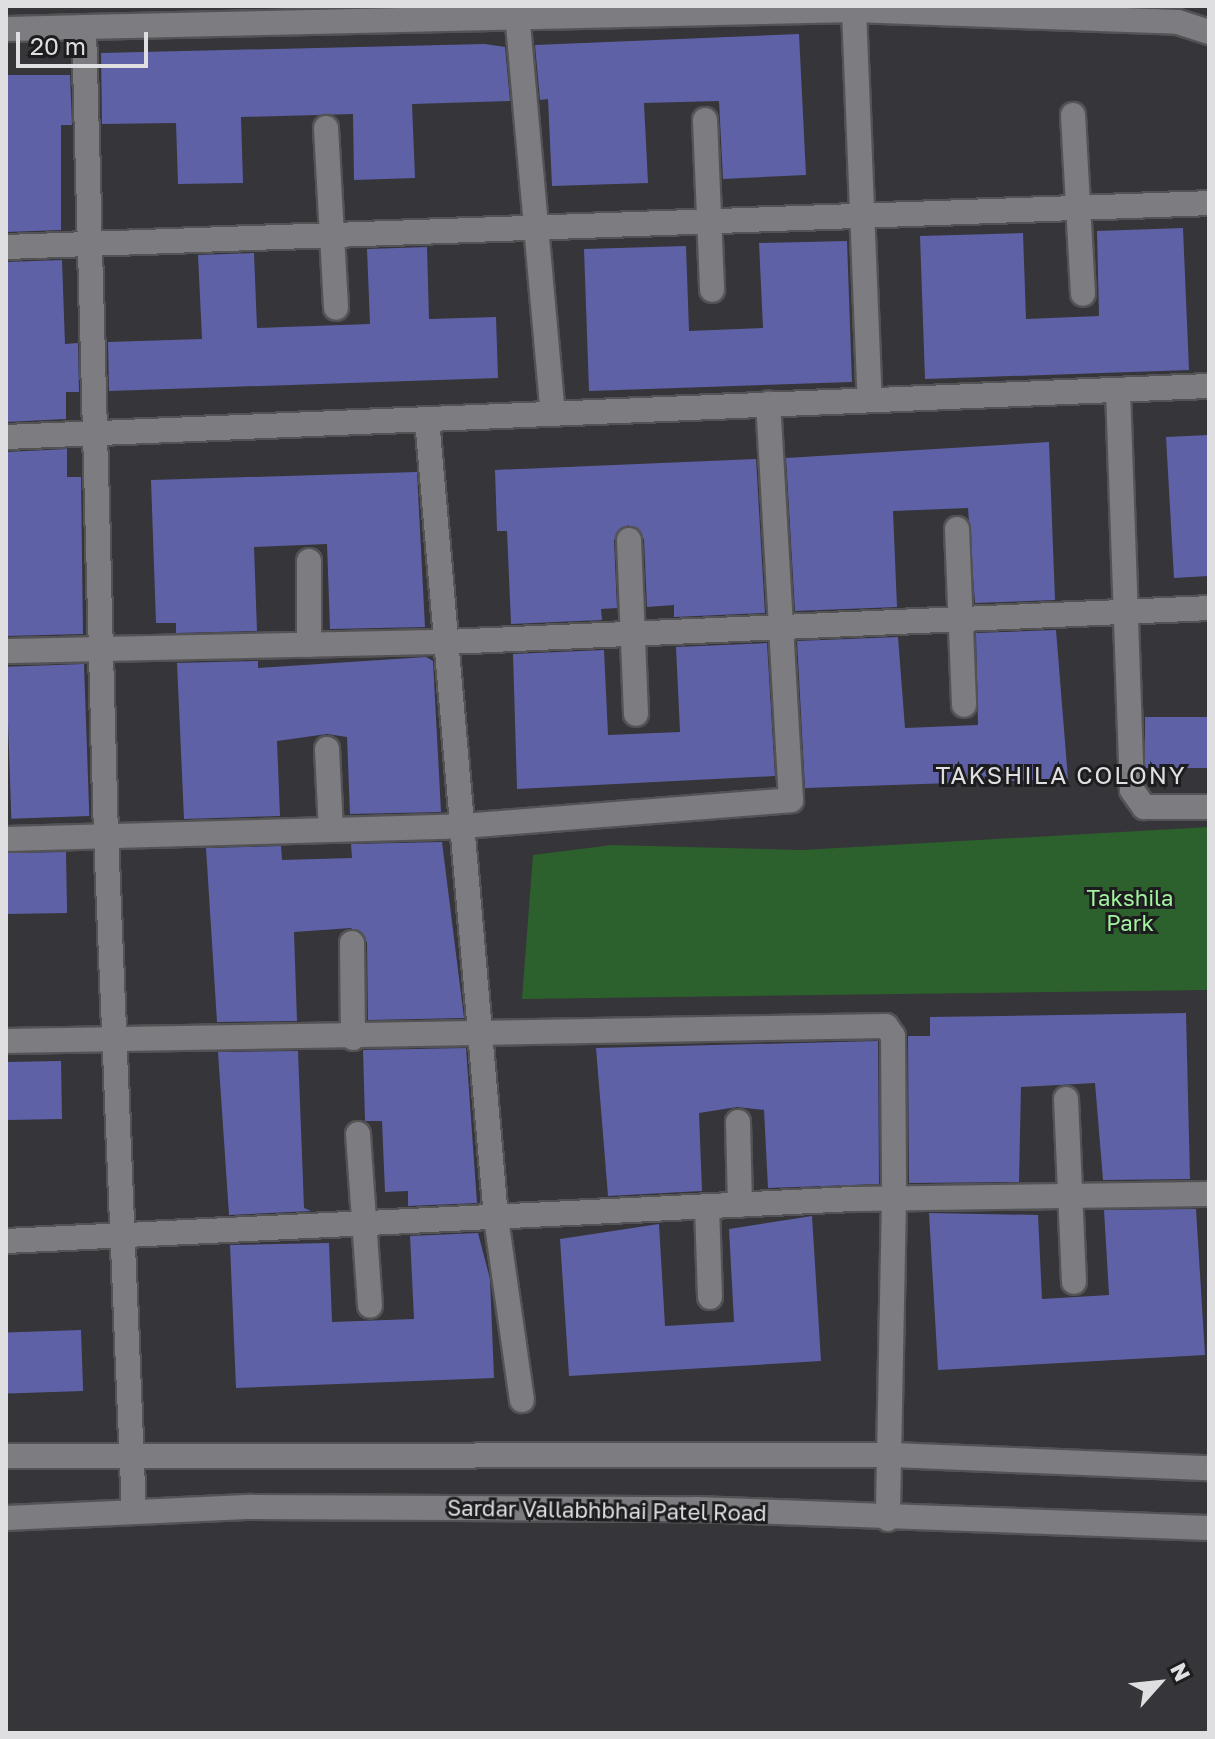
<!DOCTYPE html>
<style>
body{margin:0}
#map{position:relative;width:1215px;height:1739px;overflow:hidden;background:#363539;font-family:"Golos Text",sans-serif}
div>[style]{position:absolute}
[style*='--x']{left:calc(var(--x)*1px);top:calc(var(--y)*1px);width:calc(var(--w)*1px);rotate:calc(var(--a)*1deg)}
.green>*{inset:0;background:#2c602c}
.building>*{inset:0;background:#5e61a6;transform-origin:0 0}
.roads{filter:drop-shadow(2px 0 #535356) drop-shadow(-2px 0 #535356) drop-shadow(0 2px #535356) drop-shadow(0 -2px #535356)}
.street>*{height:24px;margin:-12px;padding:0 12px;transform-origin:12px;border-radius:12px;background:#7d7c81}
.secondary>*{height:24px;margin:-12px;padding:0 12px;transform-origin:12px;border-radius:12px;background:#7d7c81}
span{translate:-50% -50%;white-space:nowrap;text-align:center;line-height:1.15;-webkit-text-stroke:6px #1d1d1f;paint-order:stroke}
.park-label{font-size:22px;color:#a2f4a0}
.street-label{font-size:22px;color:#dfdfe2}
.neighbourhood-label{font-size:24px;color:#dfdfe2;letter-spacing:2px}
.frame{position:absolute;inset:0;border:8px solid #dfdfe2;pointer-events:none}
.north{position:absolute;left:1119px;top:1643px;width:80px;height:80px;-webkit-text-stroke:6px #1d1d1f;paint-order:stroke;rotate:63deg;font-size:22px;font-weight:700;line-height:32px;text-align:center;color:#dfdfe2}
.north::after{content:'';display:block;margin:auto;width:28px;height:36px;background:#dfdfe2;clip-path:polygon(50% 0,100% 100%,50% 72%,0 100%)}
.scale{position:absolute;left:16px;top:32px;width:132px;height:36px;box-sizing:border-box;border:4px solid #dfdfe2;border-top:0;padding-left:10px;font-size:24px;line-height:28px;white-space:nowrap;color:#dfdfe2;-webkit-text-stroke:6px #1d1d1f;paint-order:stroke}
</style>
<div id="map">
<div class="green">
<i style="clip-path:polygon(1209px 827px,1209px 990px,522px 999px,533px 855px,612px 845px,802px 850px)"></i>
</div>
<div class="building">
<i style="clip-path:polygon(799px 34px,806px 175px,723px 179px,719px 101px,644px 103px,648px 183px,552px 186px,548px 99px,540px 100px,535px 45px)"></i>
<i style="clip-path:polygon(485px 44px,505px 47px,510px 101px,412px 104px,415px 178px,354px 180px,353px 114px,241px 117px,243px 183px,178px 184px,176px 123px,102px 124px,101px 53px)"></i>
<i style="clip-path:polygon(6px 75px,70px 75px,72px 125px,61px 125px,61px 230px,6px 232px)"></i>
<i style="clip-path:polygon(1183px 228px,1189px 370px,925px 379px,920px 236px,1023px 233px,1026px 319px,1099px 316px,1097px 231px)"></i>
<i style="clip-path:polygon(847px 241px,852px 382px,589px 391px,584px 249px,686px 246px,689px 331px,763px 328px,759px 243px)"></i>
<i style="clip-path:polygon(427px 247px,429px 319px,496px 317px,498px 378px,109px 391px,108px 342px,202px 339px,198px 255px,254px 253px,257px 328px,370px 324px,367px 249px)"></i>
<i style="clip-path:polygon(62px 260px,65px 344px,78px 343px,79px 392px,66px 392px,66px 419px,6px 422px,6px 262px)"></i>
<i style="clip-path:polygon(1209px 435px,1209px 576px,1174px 578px,1166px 437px)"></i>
<i style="clip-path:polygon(1049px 442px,1055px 600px,975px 603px,968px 508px,893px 511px,897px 607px,795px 611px,786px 458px)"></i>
<i style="clip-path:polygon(67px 449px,67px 477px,81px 477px,83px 634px,6px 636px,6px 452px)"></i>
<i style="clip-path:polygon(756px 459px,765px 613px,674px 617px,674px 605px,647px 607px,644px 539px,628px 525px,614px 540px,617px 608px,601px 609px,602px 620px,511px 624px,507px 531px,497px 531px,495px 470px)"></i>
<i style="clip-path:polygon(417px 472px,425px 627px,330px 629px,327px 544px,254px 547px,257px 631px,176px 633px,176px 623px,156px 623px,151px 480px)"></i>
<i style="clip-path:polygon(1056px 630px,1068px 779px,805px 788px,797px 641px,898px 637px,905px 728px,978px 725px,976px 633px)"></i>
<i style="clip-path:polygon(767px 643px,775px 776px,517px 789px,513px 654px,604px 650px,608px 735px,680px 732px,676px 647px)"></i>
<i style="clip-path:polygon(426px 657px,433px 661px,441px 812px,350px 814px,347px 737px,327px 734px,277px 741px,280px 816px,184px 819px,177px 663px,258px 661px,258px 668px)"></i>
<i style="left:84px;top:664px;width:152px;height:78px;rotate:88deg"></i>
<i style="left:1209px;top:717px;width:51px;height:64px;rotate:90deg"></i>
<i style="clip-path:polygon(442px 842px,464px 1018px,368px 1020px,367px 942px,351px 928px,294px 932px,297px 1021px,217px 1022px,206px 848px,281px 846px,282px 860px,352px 858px,351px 844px)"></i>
<i style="left:66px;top:852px;width:61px;height:60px;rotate:89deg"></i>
<i style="clip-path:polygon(1186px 1013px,1190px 1179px,1103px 1180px,1095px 1083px,1021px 1087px,1019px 1182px,909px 1183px,908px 1036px,930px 1036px,930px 1017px)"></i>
<i style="clip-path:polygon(878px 1041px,879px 1184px,768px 1188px,764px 1110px,737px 1107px,699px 1113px,702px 1191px,608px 1196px,596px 1048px)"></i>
<i style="clip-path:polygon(466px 1048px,477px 1203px,408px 1206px,408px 1191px,385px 1192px,382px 1121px,365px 1121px,363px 1050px)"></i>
<i style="clip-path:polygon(298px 1051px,304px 1208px,311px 1211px,229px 1215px,218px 1052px)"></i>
<i style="left:61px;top:1061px;width:58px;height:55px;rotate:89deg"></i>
<i style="clip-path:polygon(1196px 1209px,1205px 1355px,938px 1370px,929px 1213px,1038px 1215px,1042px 1299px,1109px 1295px,1104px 1210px)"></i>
<i style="clip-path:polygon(812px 1216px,821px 1361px,569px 1376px,560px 1239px,659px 1224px,665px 1326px,734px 1322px,729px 1229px)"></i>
<i style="clip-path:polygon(478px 1233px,490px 1279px,494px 1378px,236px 1388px,230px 1245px,329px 1243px,332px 1322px,414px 1319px,410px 1236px)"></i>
<i style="left:81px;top:1330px;width:61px;height:75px;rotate:88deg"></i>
</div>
<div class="roads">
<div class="street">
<i style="--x:854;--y:10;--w:390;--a:87.7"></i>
<i style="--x:517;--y:13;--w:402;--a:84.9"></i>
<i style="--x:6;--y:29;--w:78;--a:-1.5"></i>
<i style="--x:1073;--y:115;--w:179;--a:86.8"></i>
<i style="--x:705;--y:120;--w:170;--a:87.6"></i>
<i style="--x:326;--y:128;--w:180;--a:86.8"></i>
<i style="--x:6;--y:247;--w:1204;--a:-2.09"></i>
<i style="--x:1118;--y:390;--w:400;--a:88"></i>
<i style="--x:1132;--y:790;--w:21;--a:55"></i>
<i style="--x:1144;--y:807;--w:65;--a:0"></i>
<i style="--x:427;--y:419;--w:802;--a:85.06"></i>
<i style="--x:496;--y:1218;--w:184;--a:81.9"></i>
<i style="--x:6;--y:437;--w:1204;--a:-2.43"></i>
<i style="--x:957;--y:529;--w:176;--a:87.7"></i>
<i style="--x:629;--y:540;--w:174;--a:87.7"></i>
<i style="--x:309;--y:645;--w:84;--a:-90"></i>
<i style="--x:6;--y:651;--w:441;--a:-1.2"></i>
<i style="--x:447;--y:642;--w:763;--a:-2.55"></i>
<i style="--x:327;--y:749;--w:81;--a:87.2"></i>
<i style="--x:6;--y:839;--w:456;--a:-1.6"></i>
<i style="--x:462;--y:826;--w:330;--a:-4.5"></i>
<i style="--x:791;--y:800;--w:397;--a:-93.3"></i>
<i style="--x:352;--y:943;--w:95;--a:89.4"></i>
<i style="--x:6;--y:1041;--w:880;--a:-0.98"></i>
<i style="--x:886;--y:1026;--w:12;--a:55"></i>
<i style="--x:893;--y:1036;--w:162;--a:89.6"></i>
<i style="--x:894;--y:1198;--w:321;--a:91.1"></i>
<i style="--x:1066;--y:1099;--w:183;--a:87.5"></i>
<i style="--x:738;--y:1122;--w:83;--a:88.6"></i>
<i style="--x:358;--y:1134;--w:172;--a:86"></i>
<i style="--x:707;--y:1207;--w:90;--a:88.1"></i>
<i style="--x:6;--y:1241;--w:847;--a:-2.84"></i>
<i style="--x:852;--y:1199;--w:357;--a:-0.8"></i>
<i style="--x:134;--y:1512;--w:677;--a:-92.37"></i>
<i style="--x:106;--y:836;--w:809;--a:-91.56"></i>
<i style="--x:84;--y:27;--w:770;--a:-1.26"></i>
<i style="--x:854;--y:10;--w:324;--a:2.1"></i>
<i style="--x:1178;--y:22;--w:33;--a:18"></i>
</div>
<div class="secondary">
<i style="--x:6;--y:1456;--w:887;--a:-0.06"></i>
<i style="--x:893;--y:1455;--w:316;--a:2.4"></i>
<i style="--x:6;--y:1518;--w:246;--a:-2.6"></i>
<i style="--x:252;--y:1507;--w:444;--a:0.3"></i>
<i style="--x:696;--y:1509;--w:513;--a:2.12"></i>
</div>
</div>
<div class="park-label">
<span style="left:1130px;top:910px">Takshila<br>Park</span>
</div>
<div class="street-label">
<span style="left:607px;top:1510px;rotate:1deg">Sardar Vallabhbhai Patel Road</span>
</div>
<div class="neighbourhood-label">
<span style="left:1061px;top:775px">TAKSHILA COLONY</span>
</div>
<div class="frame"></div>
<div class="north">N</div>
<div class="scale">20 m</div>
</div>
